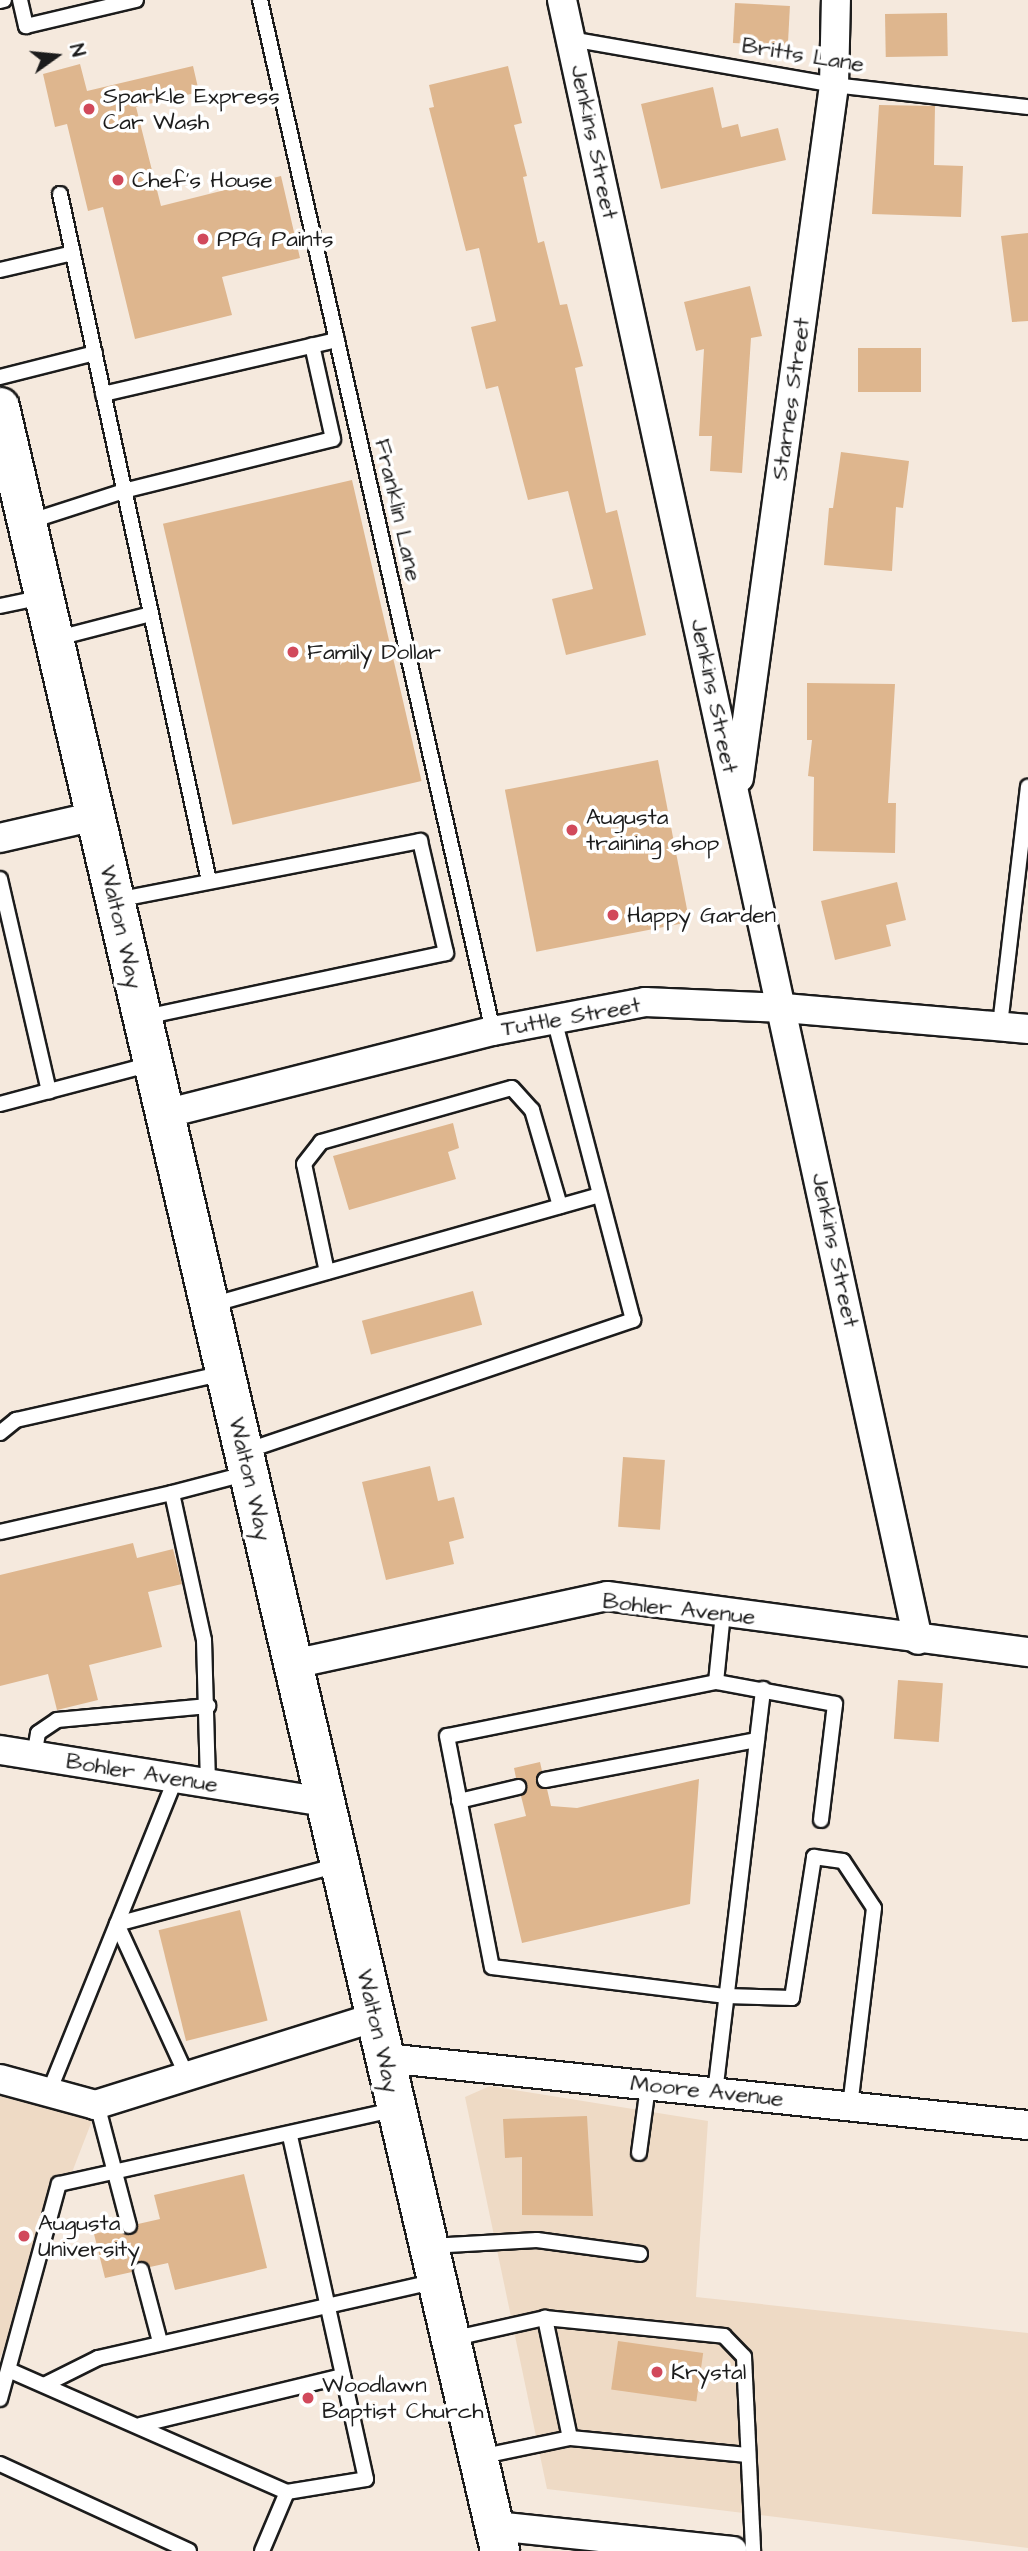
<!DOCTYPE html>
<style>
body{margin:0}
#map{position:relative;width:1028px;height:2551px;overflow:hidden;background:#f5e9dd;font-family:"Architects Daughter",sans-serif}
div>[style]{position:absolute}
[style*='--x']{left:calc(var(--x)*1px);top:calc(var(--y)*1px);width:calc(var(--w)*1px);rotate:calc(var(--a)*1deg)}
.built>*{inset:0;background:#eedac5}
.building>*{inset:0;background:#deb68e;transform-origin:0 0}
.roads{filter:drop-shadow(2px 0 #1c1c1c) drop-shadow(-2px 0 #1c1c1c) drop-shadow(0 2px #1c1c1c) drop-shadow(0 -2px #1c1c1c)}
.lane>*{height:14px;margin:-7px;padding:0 7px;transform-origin:7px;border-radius:7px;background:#fff}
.street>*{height:28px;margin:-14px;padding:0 14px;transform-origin:14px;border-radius:14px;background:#fff}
.secondary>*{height:38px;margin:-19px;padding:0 19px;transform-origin:19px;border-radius:19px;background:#fff}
.dots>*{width:19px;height:19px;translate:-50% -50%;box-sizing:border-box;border:4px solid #fff;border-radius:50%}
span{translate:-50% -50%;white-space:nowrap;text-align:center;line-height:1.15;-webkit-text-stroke:7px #fff;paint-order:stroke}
.street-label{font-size:23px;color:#1c1c1c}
.poi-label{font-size:23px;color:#1c1c1c}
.left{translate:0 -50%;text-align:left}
.north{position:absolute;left:21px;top:21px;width:70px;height:70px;-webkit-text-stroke:5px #fff;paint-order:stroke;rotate:75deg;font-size:19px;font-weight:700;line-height:28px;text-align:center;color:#1c1c1c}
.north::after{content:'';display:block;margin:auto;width:24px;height:32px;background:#1c1c1c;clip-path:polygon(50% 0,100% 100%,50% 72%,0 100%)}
</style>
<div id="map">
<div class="built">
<i style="clip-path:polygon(490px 2086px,708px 2121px,696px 2297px,1028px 2333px,1028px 2548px,547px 2489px,465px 2097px)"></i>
<i style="clip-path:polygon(0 2090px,95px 2113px,0 2358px)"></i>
</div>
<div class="building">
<i style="left:735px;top:3px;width:55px;height:40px;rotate:3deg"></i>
<i style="left:947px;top:13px;width:43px;height:62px;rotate:89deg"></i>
<i style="clip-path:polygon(80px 64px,87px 91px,193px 66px,199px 92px,136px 107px,161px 206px,281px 176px,300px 258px,222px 277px,232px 315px,135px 339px,103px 207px,88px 211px,67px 124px,55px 127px,43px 74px)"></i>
<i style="clip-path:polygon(508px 66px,522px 123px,514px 125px,527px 176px,523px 177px,538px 243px,544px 241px,560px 305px,567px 304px,583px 366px,575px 368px,606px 513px,617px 510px,646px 635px,566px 655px,552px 599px,593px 589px,568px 491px,528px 500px,498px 386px,486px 389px,471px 327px,496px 321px,479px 248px,466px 251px,429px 108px,434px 107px,429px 85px)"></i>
<i style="clip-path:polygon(713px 87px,722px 128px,738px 124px,741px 137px,778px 128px,786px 160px,661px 189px,641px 104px)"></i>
<i style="clip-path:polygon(879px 105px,935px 106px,934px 165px,963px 166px,961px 217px,872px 214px)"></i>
<i style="clip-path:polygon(1028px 233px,1028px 321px,1012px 322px,1001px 236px)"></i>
<i style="clip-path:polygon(750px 286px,762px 336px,751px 338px,742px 473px,710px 471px,712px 436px,699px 436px,704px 349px,696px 351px,684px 302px)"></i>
<i style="left:858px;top:348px;width:63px;height:44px"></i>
<i style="clip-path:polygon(841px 452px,909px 461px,903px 508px,896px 507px,892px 571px,824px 565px,829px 508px,833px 508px)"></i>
<i style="left:352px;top:480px;width:309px;height:194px;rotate:77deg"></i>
<i style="clip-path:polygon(807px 683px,895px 684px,888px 803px,896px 803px,895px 853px,813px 851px,814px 777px,808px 776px,812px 740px,807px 740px)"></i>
<i style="left:658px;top:760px;width:165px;height:156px;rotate:79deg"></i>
<i style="clip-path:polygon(897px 882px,906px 920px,886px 925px,891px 946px,835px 960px,821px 901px)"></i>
<i style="clip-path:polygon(453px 1123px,459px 1148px,448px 1152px,456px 1179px,349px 1210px,333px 1156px)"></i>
<i style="left:473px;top:1291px;width:35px;height:115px;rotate:75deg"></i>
<i style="left:623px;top:1457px;width:42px;height:70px;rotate:4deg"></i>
<i style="clip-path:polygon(430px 1466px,438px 1501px,454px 1497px,464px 1538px,449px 1542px,454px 1564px,386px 1580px,362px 1482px)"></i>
<i style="clip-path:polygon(133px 1543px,137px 1558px,173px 1549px,182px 1584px,148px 1592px,162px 1647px,89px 1665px,98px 1700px,57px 1710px,48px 1674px,0 1686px,0 1575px)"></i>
<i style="left:898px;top:1680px;width:45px;height:59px;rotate:4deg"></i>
<i style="clip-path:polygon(540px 1762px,542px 1771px,536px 1782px,547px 1789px,551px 1806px,577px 1808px,699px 1779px,690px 1904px,522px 1943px,494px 1824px,526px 1816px,521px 1796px,527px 1784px,516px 1778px,514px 1768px)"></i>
<i style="left:240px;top:1910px;width:114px;height:84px;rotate:76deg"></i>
<i style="clip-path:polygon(587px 2116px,593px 2216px,522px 2215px,522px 2157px,505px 2158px,503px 2119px)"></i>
<i style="clip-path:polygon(244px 2174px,267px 2268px,175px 2290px,168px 2263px,150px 2267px,139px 2261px,132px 2272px,105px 2278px,94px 2234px,120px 2228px,132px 2235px,138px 2224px,160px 2219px,154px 2195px)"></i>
<i style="left:618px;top:2341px;width:86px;height:49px;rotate:8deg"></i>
</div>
<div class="roads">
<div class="lane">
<i style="--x:20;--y:0;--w:27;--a:77"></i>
<i style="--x:26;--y:26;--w:113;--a:-13.3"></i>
<i style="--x:260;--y:0;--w:1057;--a:77.27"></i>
<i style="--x:0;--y:1;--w:4;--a:-14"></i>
<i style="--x:571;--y:39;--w:267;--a:9.9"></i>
<i style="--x:834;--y:85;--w:195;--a:6.5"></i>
<i style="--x:60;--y:194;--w:703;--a:77.76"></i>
<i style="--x:0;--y:270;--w:75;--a:-13.1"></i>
<i style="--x:0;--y:377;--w:98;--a:-14.2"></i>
<i style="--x:103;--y:394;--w:240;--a:-13"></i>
<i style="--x:28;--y:522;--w:104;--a:-17.9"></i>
<i style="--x:127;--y:490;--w:212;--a:-13.9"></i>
<i style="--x:333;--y:439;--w:96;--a:-102.6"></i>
<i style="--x:0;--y:606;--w:44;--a:-11.8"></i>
<i style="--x:54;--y:639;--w:100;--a:-14.5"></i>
<i style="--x:0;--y:879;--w:218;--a:77"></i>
<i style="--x:49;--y:1091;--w:106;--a:-14.8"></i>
<i style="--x:116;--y:900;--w:310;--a:-11"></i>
<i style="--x:420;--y:841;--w:115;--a:76.9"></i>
<i style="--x:446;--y:953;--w:308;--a:168"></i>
<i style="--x:1000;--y:1025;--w:240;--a:-83.3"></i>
<i style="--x:0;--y:1104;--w:51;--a:-14.9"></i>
<i style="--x:327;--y:1272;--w:110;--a:-102"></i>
<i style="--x:304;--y:1164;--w:28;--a:-52"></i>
<i style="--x:321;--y:1142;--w:198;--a:-15.8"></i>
<i style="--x:512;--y:1088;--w:30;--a:48"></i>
<i style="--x:532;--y:1110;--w:100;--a:73.7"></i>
<i style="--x:211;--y:1305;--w:404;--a:-15.8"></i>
<i style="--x:0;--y:1433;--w:21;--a:-39"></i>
<i style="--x:16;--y:1420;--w:213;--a:-12.7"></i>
<i style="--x:246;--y:1451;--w:409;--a:-18.7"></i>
<i style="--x:633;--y:1320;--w:311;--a:-104.7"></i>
<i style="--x:0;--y:1532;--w:176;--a:-12.8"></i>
<i style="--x:716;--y:1682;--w:69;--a:-84.2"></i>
<i style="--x:34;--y:1756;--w:23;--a:-80"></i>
<i style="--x:38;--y:1733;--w:23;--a:-34"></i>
<i style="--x:57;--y:1720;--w:152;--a:-5.3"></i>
<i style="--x:545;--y:1780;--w:216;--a:-10.7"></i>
<i style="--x:208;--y:1783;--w:143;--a:-91.6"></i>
<i style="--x:204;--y:1640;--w:150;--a:-102.3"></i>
<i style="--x:172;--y:1493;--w:79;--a:-14.7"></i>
<i style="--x:459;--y:1801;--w:61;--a:-13.3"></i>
<i style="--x:821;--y:1820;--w:117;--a:-83.1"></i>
<i style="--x:835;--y:1704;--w:121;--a:-169.5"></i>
<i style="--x:716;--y:1682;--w:274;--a:168.6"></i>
<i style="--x:447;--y:1736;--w:235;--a:79"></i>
<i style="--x:492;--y:1967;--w:236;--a:7.1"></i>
<i style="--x:726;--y:1996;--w:66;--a:1.7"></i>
<i style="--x:792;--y:1998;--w:143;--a:-81.1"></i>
<i style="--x:814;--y:1857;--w:29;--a:8"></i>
<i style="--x:843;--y:1861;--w:56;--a:56.6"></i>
<i style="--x:874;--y:1908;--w:198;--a:96.9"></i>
<i style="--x:117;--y:1924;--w:230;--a:-14.9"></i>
<i style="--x:117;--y:1924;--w:167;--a:65.3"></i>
<i style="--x:49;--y:2092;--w:339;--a:-68"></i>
<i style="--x:715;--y:2093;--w:407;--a:-83.2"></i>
<i style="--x:97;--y:2104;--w:126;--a:75.3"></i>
<i style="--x:639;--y:2153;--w:68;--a:-82.3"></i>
<i style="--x:430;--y:2246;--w:107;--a:-3.2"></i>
<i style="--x:537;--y:2240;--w:104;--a:7.7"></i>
<i style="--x:141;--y:2270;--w:74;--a:75.2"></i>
<i style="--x:451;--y:2339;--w:96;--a:-12.6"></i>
<i style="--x:11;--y:2371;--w:301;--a:23.7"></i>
<i style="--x:44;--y:2385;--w:60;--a:-26.6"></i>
<i style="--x:98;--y:2358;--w:347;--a:-12.8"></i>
<i style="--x:0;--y:2399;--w:223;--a:-74.7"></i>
<i style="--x:59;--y:2184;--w:343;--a:-12.5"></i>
<i style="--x:140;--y:2425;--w:209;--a:-13.6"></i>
<i style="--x:748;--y:2455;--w:179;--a:-174.5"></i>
<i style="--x:570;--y:2438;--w:123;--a:-101.8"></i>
<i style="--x:545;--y:2318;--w:180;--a:5.7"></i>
<i style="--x:724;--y:2336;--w:29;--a:46"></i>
<i style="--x:744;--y:2357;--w:194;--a:87.3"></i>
<i style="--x:479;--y:2457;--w:93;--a:-11.8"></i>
<i style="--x:0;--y:2464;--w:208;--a:24.7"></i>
<i style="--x:262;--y:2551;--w:64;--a:-67"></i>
<i style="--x:287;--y:2492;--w:80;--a:-9.3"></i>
<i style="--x:366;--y:2479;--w:352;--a:-102.5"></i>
</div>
<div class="street">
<i style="--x:562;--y:0;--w:1678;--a:77.75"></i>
<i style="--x:739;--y:778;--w:699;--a:-82.19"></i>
<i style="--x:834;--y:85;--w:85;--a:-88.7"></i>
<i style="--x:0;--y:838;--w:98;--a:-13"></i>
<i style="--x:164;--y:1114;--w:339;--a:-14.2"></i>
<i style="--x:493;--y:1031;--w:155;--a:-10.8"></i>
<i style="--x:645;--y:1002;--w:139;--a:2.5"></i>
<i style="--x:784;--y:1008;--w:245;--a:4.9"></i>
<i style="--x:293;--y:1664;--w:321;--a:-12.2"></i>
<i style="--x:607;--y:1596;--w:425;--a:7.6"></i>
<i style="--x:0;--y:1750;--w:329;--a:9.1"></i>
<i style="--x:385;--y:2058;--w:646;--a:5.95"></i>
<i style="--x:0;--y:2079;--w:98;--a:15.3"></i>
<i style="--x:95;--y:2105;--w:294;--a:-17.4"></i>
<i style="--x:495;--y:2526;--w:239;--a:6"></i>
</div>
<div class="secondary">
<i style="--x:0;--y:407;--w:2202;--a:76.87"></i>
</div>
</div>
<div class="dots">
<i style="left:89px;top:109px;background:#d1495b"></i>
<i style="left:118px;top:180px;background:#d1495b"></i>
<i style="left:203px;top:239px;background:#d1495b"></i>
<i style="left:293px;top:652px;background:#d1495b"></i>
<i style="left:572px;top:830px;background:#d1495b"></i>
<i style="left:613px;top:915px;background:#d1495b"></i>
<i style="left:24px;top:2236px;background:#d1495b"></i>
<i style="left:657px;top:2372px;background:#d1495b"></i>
<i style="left:308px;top:2398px;background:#d1495b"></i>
</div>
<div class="street-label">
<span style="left:803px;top:55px;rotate:9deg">Britts Lane</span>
<span style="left:594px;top:142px;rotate:78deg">Jenkins Street</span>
<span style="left:791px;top:399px;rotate:-82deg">Starnes Street</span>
<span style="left:398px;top:510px;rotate:77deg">Franklin Lane</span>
<span style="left:714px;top:696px;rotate:78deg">Jenkins Street</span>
<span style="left:121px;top:927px;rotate:77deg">Walton Way</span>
<span style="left:571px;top:1017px;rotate:-10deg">Tuttle Street</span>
<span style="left:835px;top:1250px;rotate:78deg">Jenkins Street</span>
<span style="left:250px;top:1479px;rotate:77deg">Walton Way</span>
<span style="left:679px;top:1609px;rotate:6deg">Bohler Avenue</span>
<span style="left:142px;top:1773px;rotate:9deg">Bohler Avenue</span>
<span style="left:378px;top:2031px;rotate:77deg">Walton Way</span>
<span style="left:707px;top:2091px;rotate:6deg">Moore Avenue</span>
</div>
<div class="poi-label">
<span class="left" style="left:103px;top:109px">Sparkle Express<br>Car Wash</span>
<span class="left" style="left:132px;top:180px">Chef's House</span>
<span class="left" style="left:217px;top:239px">PPG Paints</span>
<span class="left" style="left:307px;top:652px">Family Dollar</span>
<span class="left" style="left:586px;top:830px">Augusta<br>training shop</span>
<span class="left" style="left:627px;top:915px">Happy Garden</span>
<span class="left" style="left:38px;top:2236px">Augusta<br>University</span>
<span class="left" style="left:671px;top:2372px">Krystal</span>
<span class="left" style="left:322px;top:2398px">Woodlawn<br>Baptist Church</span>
</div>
<div class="north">N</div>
</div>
